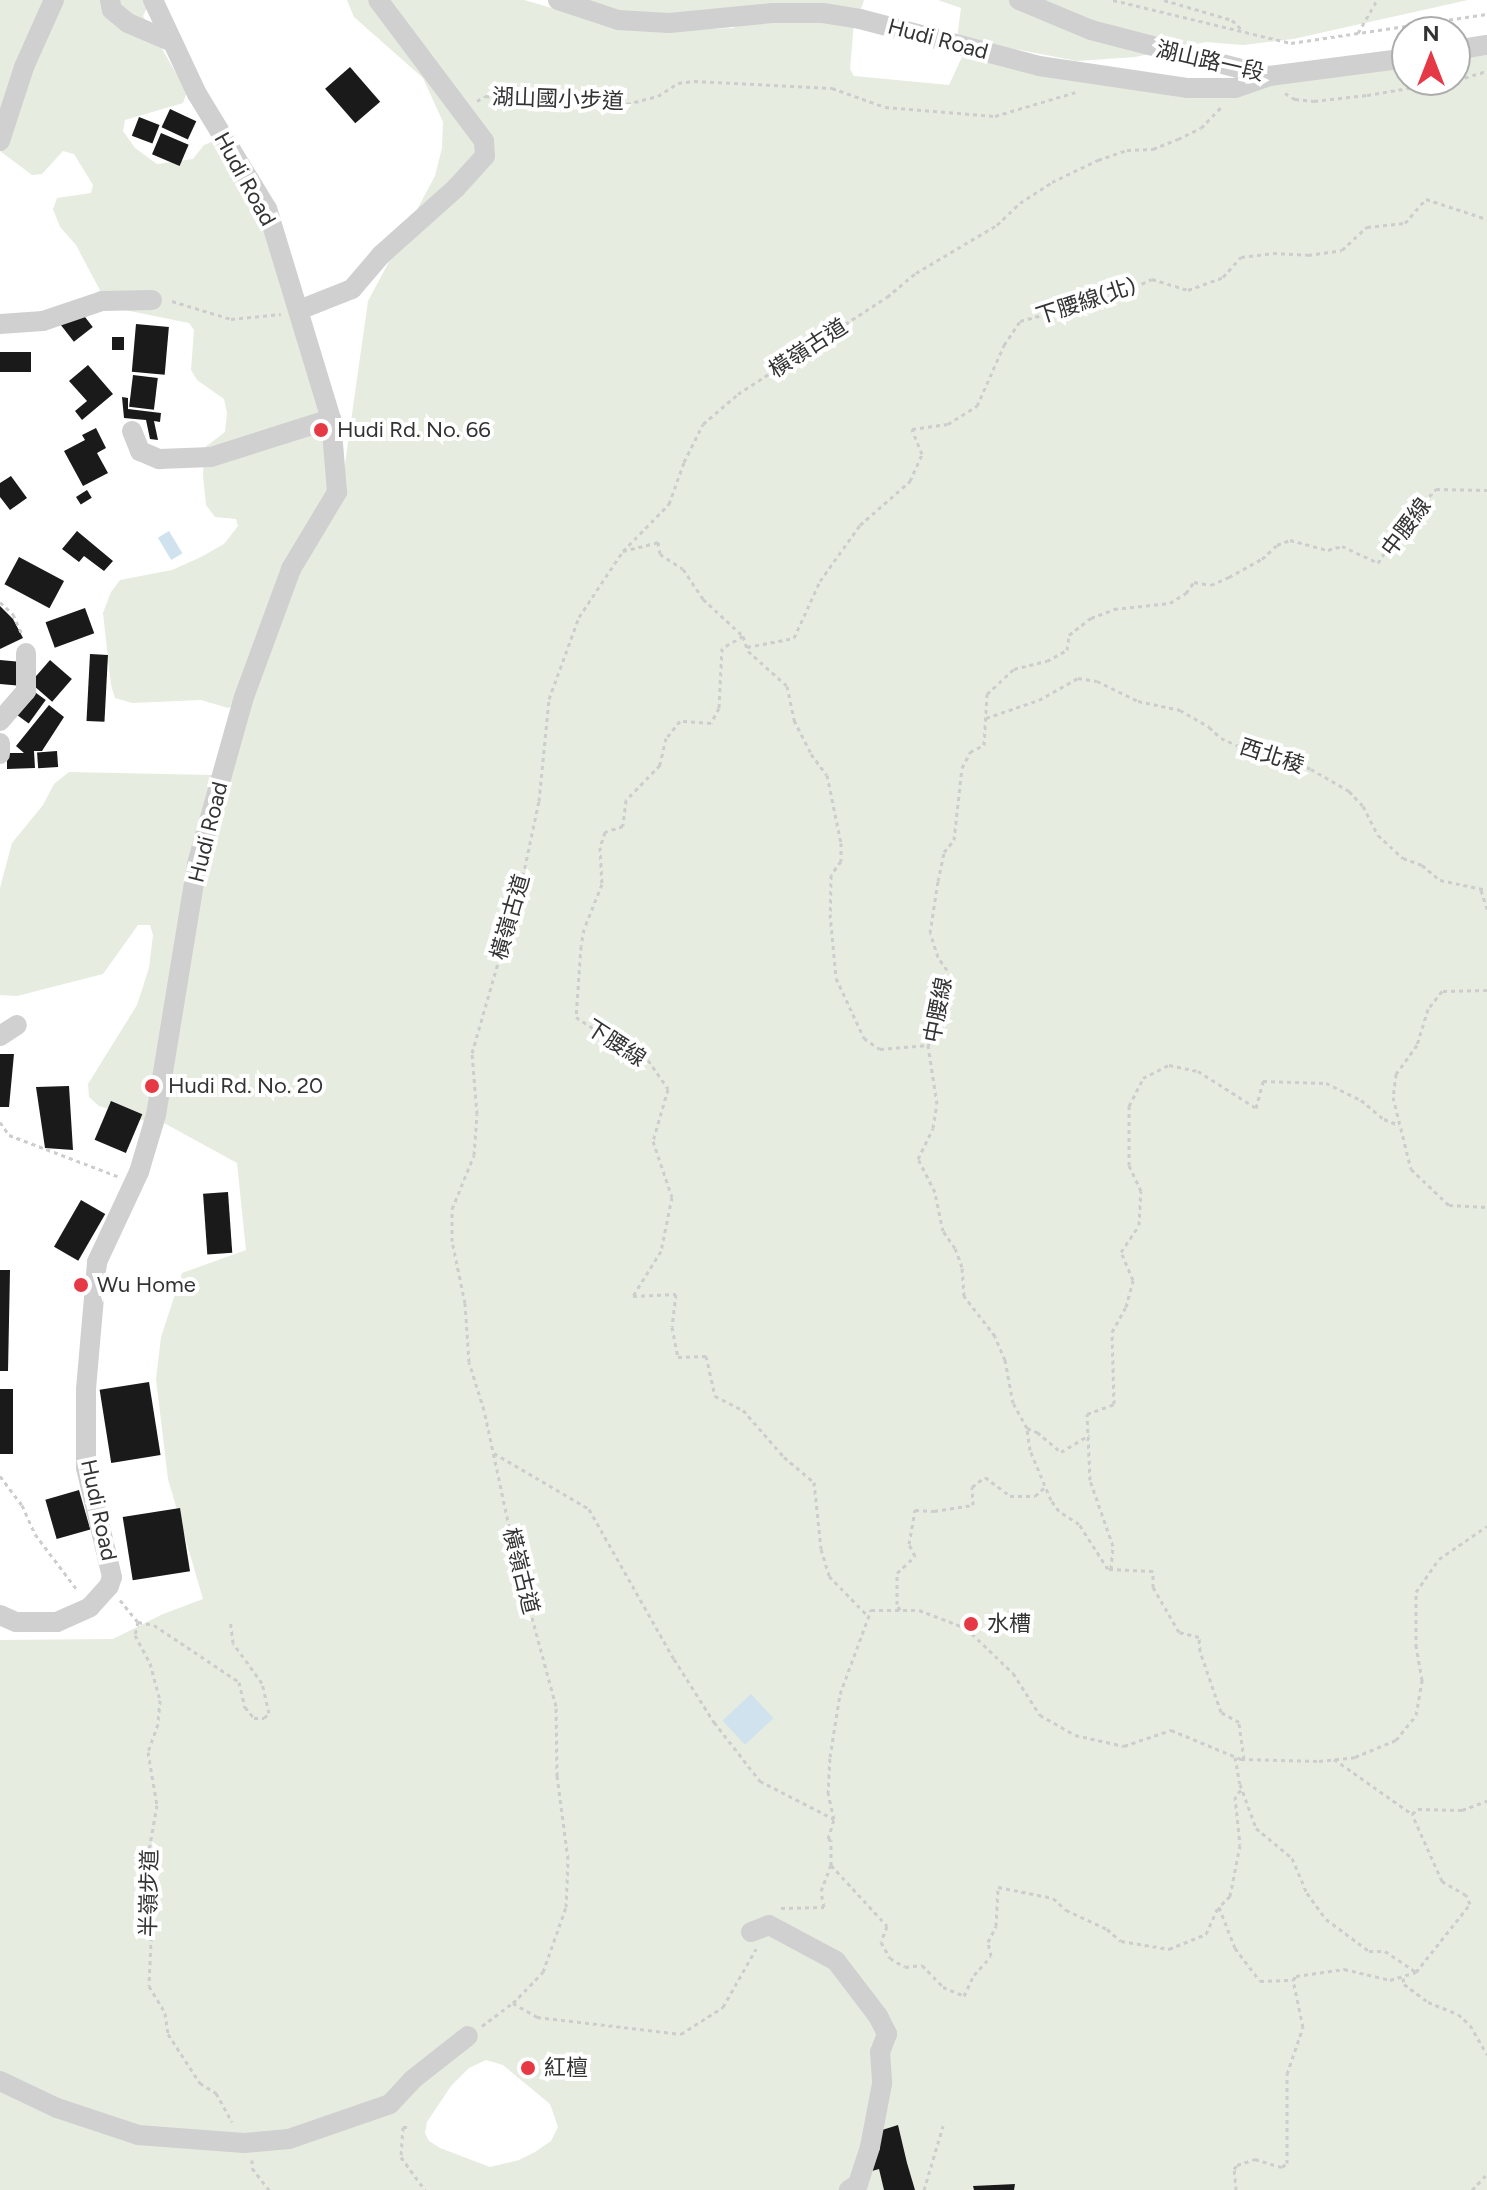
<!DOCTYPE html>
<meta charset="utf-8">
<style>
body{margin:0}
#map{position:relative;width:1487px;height:2190px;overflow:hidden;background:#fff;font-family:Figtree,"Noto Sans TC",sans-serif}
div>[style]{position:absolute}
[style*='--x']{left:calc(var(--x)*1px);top:calc(var(--y)*1px);width:calc(var(--w)*1px);rotate:calc(var(--a)*1deg)}
.green>*{inset:0;background:#e6ecdf}
.water>*{inset:0;background:#cfe2ee;transform-origin:0 0}
.building>*{inset:0;background:#1a1a1a;transform-origin:0 0}
.path>*{height:3px;margin-top:-1.5px;transform-origin:0;background:repeating-linear-gradient(90deg,#cdcdcd 0 4px,transparent 0 8px)}
.minor>*{height:20px;margin:-10px;padding:0 10px;transform-origin:10px;border-radius:10px;background:#d0d0d0}
.dots>*{width:22px;height:22px;translate:-50% -50%;box-sizing:border-box;border:4px solid #fff;border-radius:50%}
span{translate:-50% -50%;white-space:nowrap;text-align:center;line-height:1.15;-webkit-text-stroke:8px #fff;paint-order:stroke}
.street-label{font-size:22px;color:#333}
.poi-label{font-size:22px;color:#333}
.left{translate:0 -50%;text-align:left}
.north{position:absolute;left:1391px;top:16px;width:80px;height:80px;box-sizing:border-box;background:#fff;border:2px solid #adadad;border-radius:50%;rotate:0deg;font-size:22px;font-weight:700;line-height:32px;text-align:center;color:#333}
.north::after{content:'';display:block;margin:auto;width:28px;height:36px;background:#e63946;clip-path:polygon(50% 0,100% 100%,50% 72%,0 100%)}
</style>
<div id="map">
<div class="green">
<i style="clip-path:polygon(0 0,151px 0,143px 16px,187px 92px,183px 103px,125px 120px,123px 131px,135px 148px,157px 164px,193px 159px,204px 145px,214px 141px,222px 147px,261px 208px,323px 416px,332px 490px,235px 705px,228px 708px,201px 700px,132px 703px,115px 698px,111px 685px,103px 613px,111px 592px,120px 580px,172px 570px,201px 557px,224px 544px,238px 526px,236px 519px,215px 517px,206px 505px,203px 476px,204px 448px,225px 432px,227px 413px,224px 399px,197px 380px,191px 370px,194px 330px,189px 323px,115px 308px,103px 296px,76px 245px,60px 227px,53px 209px,57px 198px,91px 193px,93px 185px,74px 154px,63px 151px,42px 174px,32px 175px,0 151px)"></i>
<i style="clip-path:polygon(evenodd,347px 0,524px 0,618px 27px,661px 31px,734px 28px,737px 19px,854px 23px,850px 69px,854px 76px,949px 85px,962px 57px,976px 55px,1169px 90px,1407px 68px,1407px 80px,1455px 80px,1455px 60px,1487px 55px,1487px 2190px,1014px 2190px,1014px 2184px,974px 2186px,974px 2190px,915px 2190px,906px 2163px,884px 2190px,0 2190px,0 1640px,113px 1639px,163px 1614px,203px 1599px,168px 1479px,156px 1379px,161px 1337px,182px 1273px,246px 1250px,237px 1163px,164px 1123px,204px 868px,248px 703px,295px 571px,341px 492px,368px 301px,435px 176px,442px 148px,443px 122px,423px 78px,354px 17px,347px 0,486px 2060px,503px 2065px,550px 2104px,558px 2127px,551px 2141px,535px 2152px,519px 2160px,490px 2167px,440px 2148px,429px 2141px,425px 2133px,427px 2122px,451px 2086px,469px 2068px,486px 2060px)"></i>
<i style="clip-path:polygon(577px 0,864px 0,860px 12px,670px 16px,619px 14px)"></i>
<i style="clip-path:polygon(938px 0,1468px 0,1293px 39px,1243px 45px,1206px 42px,1135px 57px,1077px 61px,957px 38px,961px 8px)"></i>
<i style="clip-path:polygon(69px 772px,212px 775px,145px 1121px,99px 1106px,89px 1097px,88px 1084px,137px 1005px,149px 968px,153px 935px,150px 925px,138px 925px,103px 974px,17px 996px,0 995px,0 888px,12px 843px,43px 805px,54px 784px)"></i>
</div>
<div class="water">
<i style="left:169px;top:531px;width:26px;height:13px;rotate:59deg"></i>
<i style="left:751px;top:1694px;width:33px;height:39px;rotate:47deg"></i>
</div>
<div class="building">
<i style="left:350px;top:67px;width:46px;height:33px;rotate:49deg"></i>
<i style="left:170px;top:109px;width:29px;height:20px;rotate:25deg"></i>
<i style="left:139px;top:117px;width:22px;height:20px;rotate:21deg"></i>
<i style="left:161px;top:133px;width:30px;height:23px;rotate:23deg"></i>
<i style="left:78px;top:308px;width:24px;height:24px;rotate:52deg"></i>
<i style="left:136px;top:324px;width:33px;height:48px;rotate:5deg"></i>
<i style="left:112px;top:337px;width:12px;height:13px"></i>
<i style="left:0;top:352px;width:31px;height:20px"></i>
<i style="clip-path:polygon(88px 365px,113px 394px,82px 420px,75px 411px,87px 401px,69px 381px)"></i>
<i style="left:133px;top:375px;width:25px;height:32px;rotate:7deg"></i>
<i style="clip-path:polygon(122px 397px,128px 398px,128px 409px,161px 413px,160px 422px,154px 421px,158px 440px,150px 439px,146px 420px,124px 418px)"></i>
<i style="clip-path:polygon(96px 428px,106px 448px,97px 453px,108px 473px,83px 486px,64px 451px,85px 440px,82px 435px)"></i>
<i style="clip-path:polygon(11px 476px,27px 498px,10px 510px,0 497px,0 483px)"></i>
<i style="left:87px;top:490px;width:9px;height:13px;rotate:58deg"></i>
<i style="clip-path:polygon(77px 531px,113px 561px,104px 571px,84px 556px,79px 562px,62px 549px)"></i>
<i style="left:19px;top:557px;width:51px;height:31px;rotate:28deg"></i>
<i style="clip-path:polygon(0 606px,13px 619px,23px 638px,0 649px)"></i>
<i style="left:85px;top:608px;width:27px;height:42px;rotate:70deg"></i>
<i style="left:90px;top:654px;width:18px;height:67px;rotate:3deg"></i>
<i style="left:0;top:660px;width:22px;height:24px;rotate:5deg"></i>
<i style="left:50px;top:660px;width:29px;height:30px;rotate:41deg"></i>
<i style="left:32px;top:690px;width:17px;height:29px;rotate:36deg"></i>
<i style="clip-path:polygon(49px 705px,64px 717px,42px 751px,34px 751px,35px 768px,7px 769px,7px 753px,24px 753px,16px 746px)"></i>
<i style="left:57px;top:751px;width:16px;height:20px;rotate:86deg"></i>
<i style="clip-path:polygon(0 1054px,14px 1054px,9px 1107px,0 1107px)"></i>
<i style="clip-path:polygon(69px 1086px,73px 1150px,45px 1148px,36px 1087px)"></i>
<i style="left:111px;top:1101px;width:34px;height:42px;rotate:23deg"></i>
<i style="left:228px;top:1192px;width:61px;height:25px;rotate:86deg"></i>
<i style="left:81px;top:1200px;width:28px;height:54px;rotate:30deg"></i>
<i style="clip-path:polygon(0 1270px,10px 1270px,8px 1371px,0 1371px)"></i>
<i style="left:149px;top:1382px;width:74px;height:50px;rotate:81deg"></i>
<i style="left:0;top:1389px;width:13px;height:65px"></i>
<i style="left:79px;top:1490px;width:41px;height:35px;rotate:74deg"></i>
<i style="left:180px;top:1508px;width:64px;height:58px;rotate:81deg"></i>
<i style="left:968px;top:1616px;width:13px;height:11px;rotate:29deg"></i>
<i style="left:529px;top:2057px;width:13px;height:16px;rotate:42deg"></i>
<i style="clip-path:polygon(898px 2125px,907px 2163px,915px 2190px,884px 2190px,879px 2169px,872px 2171px,879px 2131px)"></i>
<i style="clip-path:polygon(1015px 2184px,1014px 2190px,974px 2190px,973px 2186px)"></i>
</div>
<div class="path">
<i style="--x:1113;--y:0;--w:183;--a:13.6"></i>
<i style="--x:1291;--y:43;--w:198;--a:-8.4"></i>
<i style="--x:1164;--y:0;--w:71;--a:16.4"></i>
<i style="--x:1232;--y:20;--w:16;--a:45"></i>
<i style="--x:1358;--y:33;--w:38;--a:-60"></i>
<i style="--x:1285;--y:93;--w:12;--a:31"></i>
<i style="--x:1295;--y:99;--w:19;--a:6"></i>
<i style="--x:1314;--y:101;--w:53;--a:-6.5"></i>
<i style="--x:1367;--y:95;--w:91;--a:-9.5"></i>
<i style="--x:1457;--y:80;--w:31;--a:-17"></i>
<i style="--x:477;--y:101;--w:9;--a:-32"></i>
<i style="--x:485;--y:96;--w:71;--a:5.6"></i>
<i style="--x:556;--y:103;--w:42;--a:-6.8"></i>
<i style="--x:598;--y:98;--w:22;--a:21"></i>
<i style="--x:619;--y:106;--w:40;--a:-14.4"></i>
<i style="--x:658;--y:96;--w:24;--a:-33"></i>
<i style="--x:678;--y:83;--w:16;--a:-7"></i>
<i style="--x:694;--y:81;--w:138;--a:2.9"></i>
<i style="--x:832;--y:88;--w:56;--a:19.7"></i>
<i style="--x:885;--y:107;--w:110;--a:4.7"></i>
<i style="--x:995;--y:116;--w:84;--a:-16.5"></i>
<i style="--x:172;--y:301;--w:62;--a:17"></i>
<i style="--x:231;--y:319;--w:50;--a:-5.7"></i>
<i style="--x:623;--y:551;--w:36;--a:-14"></i>
<i style="--x:658;--y:542;--w:12;--a:81"></i>
<i style="--x:660;--y:554;--w:27;--a:33"></i>
<i style="--x:683;--y:569;--w:36;--a:56"></i>
<i style="--x:703;--y:599;--w:54;--a:42.8"></i>
<i style="--x:743;--y:636;--w:16;--a:72"></i>
<i style="--x:748;--y:651;--w:52;--a:41.9"></i>
<i style="--x:787;--y:686;--w:35;--a:78"></i>
<i style="--x:794;--y:720;--w:38;--a:63"></i>
<i style="--x:811;--y:754;--w:26;--a:53"></i>
<i style="--x:827;--y:775;--w:69;--a:78.4"></i>
<i style="--x:841;--y:843;--w:18;--a:90"></i>
<i style="--x:841;--y:861;--w:17;--a:126"></i>
<i style="--x:831;--y:875;--w:39;--a:91"></i>
<i style="--x:830;--y:914;--w:64;--a:84.6"></i>
<i style="--x:836;--y:978;--w:66;--a:65"></i>
<i style="--x:864;--y:1038;--w:19;--a:35"></i>
<i style="--x:880;--y:1049;--w:48;--a:-4.8"></i>
<i style="--x:0;--y:602;--w:18;--a:43"></i>
<i style="--x:13;--y:614;--w:22;--a:66"></i>
<i style="--x:743;--y:636;--w:24;--a:150"></i>
<i style="--x:722;--y:648;--w:60;--a:92.9"></i>
<i style="--x:719;--y:708;--w:17;--a:118"></i>
<i style="--x:711;--y:723;--w:31;--a:-176"></i>
<i style="--x:680;--y:721;--w:22;--a:129"></i>
<i style="--x:666;--y:738;--w:28;--a:103"></i>
<i style="--x:660;--y:765;--w:49;--a:134.2"></i>
<i style="--x:626;--y:800;--w:26;--a:97"></i>
<i style="--x:623;--y:826;--w:19;--a:162"></i>
<i style="--x:605;--y:832;--w:16;--a:108"></i>
<i style="--x:600;--y:847;--w:37;--a:87"></i>
<i style="--x:602;--y:884;--w:48;--a:111.8"></i>
<i style="--x:584;--y:929;--w:17;--a:100"></i>
<i style="--x:581;--y:946;--w:71;--a:94"></i>
<i style="--x:576;--y:1017;--w:62;--a:33.2"></i>
<i style="--x:628;--y:1051;--w:22;--a:24"></i>
<i style="--x:648;--y:1060;--w:35;--a:55"></i>
<i style="--x:668;--y:1089;--w:54;--a:106.1"></i>
<i style="--x:653;--y:1141;--w:59;--a:71.3"></i>
<i style="--x:672;--y:1197;--w:55;--a:101.5"></i>
<i style="--x:661;--y:1251;--w:53;--a:121.9"></i>
<i style="--x:633;--y:1296;--w:43;--a:-2.7"></i>
<i style="--x:676;--y:1294;--w:33;--a:97"></i>
<i style="--x:672;--y:1327;--w:31;--a:79"></i>
<i style="--x:678;--y:1357;--w:28;--a:-2"></i>
<i style="--x:706;--y:1356;--w:41;--a:77.3"></i>
<i style="--x:715;--y:1396;--w:31;--a:27"></i>
<i style="--x:743;--y:1410;--w:62;--a:48.9"></i>
<i style="--x:784;--y:1457;--w:39;--a:40"></i>
<i style="--x:814;--y:1482;--w:67;--a:84"></i>
<i style="--x:821;--y:1549;--w:28;--a:73"></i>
<i style="--x:829;--y:1576;--w:57;--a:45.7"></i>
<i style="--x:747;--y:647;--w:48;--a:-10.8"></i>
<i style="--x:794;--y:638;--w:63;--a:-65.5"></i>
<i style="--x:820;--y:581;--w:69;--a:-54.5"></i>
<i style="--x:860;--y:525;--w:67;--a:-41.3"></i>
<i style="--x:910;--y:481;--w:30;--a:-66"></i>
<i style="--x:922;--y:454;--w:27;--a:-112"></i>
<i style="--x:912;--y:429;--w:36;--a:-8"></i>
<i style="--x:948;--y:424;--w:34;--a:-32"></i>
<i style="--x:977;--y:406;--w:67;--a:-66.1"></i>
<i style="--x:1004;--y:345;--w:29;--a:-56"></i>
<i style="--x:1020;--y:321;--w:104;--a:-15.1"></i>
<i style="--x:1120;--y:294;--w:35;--a:-25"></i>
<i style="--x:1152;--y:279;--w:38;--a:17"></i>
<i style="--x:1188;--y:290;--w:37;--a:-20"></i>
<i style="--x:1223;--y:277;--w:27;--a:-48"></i>
<i style="--x:1241;--y:257;--w:32;--a:-7"></i>
<i style="--x:1273;--y:253;--w:35;--a:3"></i>
<i style="--x:1308;--y:255;--w:34;--a:-8"></i>
<i style="--x:1342;--y:250;--w:34;--a:-43"></i>
<i style="--x:1367;--y:227;--w:38;--a:-6"></i>
<i style="--x:1405;--y:223;--w:32;--a:-49"></i>
<i style="--x:1426;--y:199;--w:64;--a:18.2"></i>
<i style="--x:986;--y:718;--w:56;--a:-18.8"></i>
<i style="--x:1039;--y:700;--w:45;--a:-29.4"></i>
<i style="--x:1078;--y:678;--w:19;--a:9"></i>
<i style="--x:1097;--y:681;--w:46;--a:26"></i>
<i style="--x:1138;--y:701;--w:43;--a:12.1"></i>
<i style="--x:1180;--y:710;--w:34;--a:30"></i>
<i style="--x:1209;--y:727;--w:16;--a:43"></i>
<i style="--x:1221;--y:738;--w:41;--a:24.7"></i>
<i style="--x:1258;--y:755;--w:35;--a:10"></i>
<i style="--x:1292;--y:761;--w:21;--a:23"></i>
<i style="--x:1311;--y:769;--w:44;--a:30.1"></i>
<i style="--x:1349;--y:791;--w:21;--a:47"></i>
<i style="--x:1363;--y:806;--w:33;--a:63"></i>
<i style="--x:1378;--y:835;--w:34;--a:43"></i>
<i style="--x:1403;--y:858;--w:20;--a:20"></i>
<i style="--x:1422;--y:865;--w:23;--a:40"></i>
<i style="--x:1440;--y:880;--w:48;--a:12"></i>
<i style="--x:1481;--y:890;--w:20;--a:72"></i>
<i style="--x:1487;--y:990;--w:45;--a:178.7"></i>
<i style="--x:1442;--y:991;--w:23;--a:128"></i>
<i style="--x:1428;--y:1009;--w:38;--a:107"></i>
<i style="--x:1417;--y:1045;--w:36;--a:126"></i>
<i style="--x:1396;--y:1074;--w:23;--a:97"></i>
<i style="--x:1393;--y:1097;--w:74;--a:76"></i>
<i style="--x:1411;--y:1169;--w:52;--a:43.5"></i>
<i style="--x:1449;--y:1205;--w:38;--a:3"></i>
<i style="--x:0;--y:1122;--w:16;--a:55"></i>
<i style="--x:9;--y:1135;--w:116;--a:20.8"></i>
<i style="--x:1027;--y:1428;--w:11;--a:22"></i>
<i style="--x:1037;--y:1432;--w:31;--a:40"></i>
<i style="--x:1061;--y:1452;--w:33;--a:-31"></i>
<i style="--x:494;--y:1453;--w:110;--a:30.5"></i>
<i style="--x:589;--y:1509;--w:172;--a:60.5"></i>
<i style="--x:674;--y:1659;--w:75;--a:57.6"></i>
<i style="--x:714;--y:1722;--w:75;--a:52.1"></i>
<i style="--x:760;--y:1781;--w:83;--a:27.2"></i>
<i style="--x:0;--y:1476;--w:36;--a:53"></i>
<i style="--x:22;--y:1505;--w:32;--a:66"></i>
<i style="--x:35;--y:1534;--w:71;--a:53"></i>
<i style="--x:1111;--y:1569;--w:23;--a:-85"></i>
<i style="--x:1113;--y:1546;--w:70;--a:-109.2"></i>
<i style="--x:1090;--y:1480;--w:66;--a:-92.6"></i>
<i style="--x:1087;--y:1414;--w:29;--a:-20"></i>
<i style="--x:1114;--y:1404;--w:72;--a:-91.6"></i>
<i style="--x:1112;--y:1332;--w:29;--a:-61"></i>
<i style="--x:1126;--y:1307;--w:28;--a:-75"></i>
<i style="--x:1133;--y:1280;--w:30;--a:-113"></i>
<i style="--x:1121;--y:1252;--w:32;--a:-56"></i>
<i style="--x:1139;--y:1225;--w:34;--a:-87"></i>
<i style="--x:1141;--y:1191;--w:29;--a:-115"></i>
<i style="--x:1129;--y:1165;--w:59;--a:-90"></i>
<i style="--x:1129;--y:1106;--w:31;--a:-63"></i>
<i style="--x:1143;--y:1078;--w:29;--a:-27"></i>
<i style="--x:1169;--y:1065;--w:30;--a:12"></i>
<i style="--x:1198;--y:1071;--w:69;--a:32.5"></i>
<i style="--x:1256;--y:1108;--w:28;--a:-75"></i>
<i style="--x:1263;--y:1081;--w:63;--a:1.8"></i>
<i style="--x:1326;--y:1083;--w:39;--a:26"></i>
<i style="--x:1361;--y:1100;--w:30;--a:40"></i>
<i style="--x:1384;--y:1119;--w:16;--a:22"></i>
<i style="--x:120;--y:1600;--w:28;--a:51"></i>
<i style="--x:138;--y:1622;--w:16;--a:11"></i>
<i style="--x:154;--y:1625;--w:102;--a:33.8"></i>
<i style="--x:239;--y:1682;--w:26;--a:77"></i>
<i style="--x:245;--y:1707;--w:14;--a:51"></i>
<i style="--x:254;--y:1718;--w:10;--a:0"></i>
<i style="--x:264;--y:1718;--w:7;--a:-45"></i>
<i style="--x:269;--y:1713;--w:31;--a:-103"></i>
<i style="--x:262;--y:1683;--w:49;--a:-125.9"></i>
<i style="--x:233;--y:1643;--w:23;--a:-97"></i>
<i style="--x:900;--y:1610;--w:7;--a:-117"></i>
<i style="--x:897;--y:1604;--w:31;--a:-90"></i>
<i style="--x:897;--y:1573;--w:25;--a:-43"></i>
<i style="--x:915;--y:1556;--w:13;--a:-117"></i>
<i style="--x:909;--y:1544;--w:35;--a:-80"></i>
<i style="--x:915;--y:1510;--w:19;--a:3"></i>
<i style="--x:934;--y:1511;--w:39;--a:-9"></i>
<i style="--x:973;--y:1505;--w:18;--a:-93"></i>
<i style="--x:972;--y:1487;--w:16;--a:-38"></i>
<i style="--x:985;--y:1477;--w:31;--a:37"></i>
<i style="--x:1010;--y:1496;--w:25;--a:0"></i>
<i style="--x:1035;--y:1496;--w:15;--a:-42"></i>
<i style="--x:138;--y:1622;--w:13;--a:103"></i>
<i style="--x:135;--y:1635;--w:32;--a:62"></i>
<i style="--x:150;--y:1663;--w:38;--a:75"></i>
<i style="--x:160;--y:1700;--w:24;--a:95"></i>
<i style="--x:158;--y:1724;--w:30;--a:110"></i>
<i style="--x:148;--y:1752;--w:54;--a:80.4"></i>
<i style="--x:157;--y:1805;--w:57;--a:100.1"></i>
<i style="--x:147;--y:1861;--w:36;--a:81"></i>
<i style="--x:153;--y:1897;--w:89;--a:92.6"></i>
<i style="--x:149;--y:1986;--w:31;--a:59"></i>
<i style="--x:165;--y:2013;--w:21;--a:82"></i>
<i style="--x:168;--y:2034;--w:59;--a:56.9"></i>
<i style="--x:200;--y:2083;--w:19;--a:32"></i>
<i style="--x:216;--y:2093;--w:33;--a:61"></i>
<i style="--x:1235;--y:1757;--w:27;--a:80"></i>
<i style="--x:1240;--y:1784;--w:47;--a:70"></i>
<i style="--x:1256;--y:1828;--w:47;--a:39.8"></i>
<i style="--x:1292;--y:1858;--w:38;--a:67"></i>
<i style="--x:1307;--y:1893;--w:32;--a:54"></i>
<i style="--x:1326;--y:1919;--w:54;--a:36.7"></i>
<i style="--x:1369;--y:1951;--w:16;--a:0"></i>
<i style="--x:1385;--y:1951;--w:37;--a:34"></i>
<i style="--x:1244;--y:1759;--w:37;--a:-98"></i>
<i style="--x:1239;--y:1722;--w:21;--a:-151"></i>
<i style="--x:1221;--y:1712;--w:65;--a:-109"></i>
<i style="--x:1200;--y:1651;--w:14;--a:-94"></i>
<i style="--x:1199;--y:1637;--w:21;--a:-166"></i>
<i style="--x:1179;--y:1632;--w:52;--a:-120"></i>
<i style="--x:1153;--y:1587;--w:16;--a:-90"></i>
<i style="--x:1153;--y:1571;--w:45;--a:-177.5"></i>
<i style="--x:1108;--y:1569;--w:54;--a:-122.8"></i>
<i style="--x:1079;--y:1524;--w:24;--a:-147"></i>
<i style="--x:1059;--y:1511;--w:14;--a:-126"></i>
<i style="--x:1051;--y:1500;--w:54;--a:-112.8"></i>
<i style="--x:1030;--y:1450;--w:22;--a:-98"></i>
<i style="--x:1027;--y:1428;--w:29;--a:-119"></i>
<i style="--x:1013;--y:1403;--w:44;--a:-100.5"></i>
<i style="--x:1005;--y:1360;--w:26;--a:-113"></i>
<i style="--x:995;--y:1336;--w:51;--a:-127.8"></i>
<i style="--x:964;--y:1296;--w:29;--a:-94"></i>
<i style="--x:962;--y:1267;--w:20;--a:-110"></i>
<i style="--x:955;--y:1248;--w:21;--a:-125"></i>
<i style="--x:943;--y:1231;--w:40;--a:-102"></i>
<i style="--x:935;--y:1192;--w:37;--a:-117"></i>
<i style="--x:918;--y:1159;--w:34;--a:-64"></i>
<i style="--x:933;--y:1128;--w:24;--a:-81"></i>
<i style="--x:937;--y:1104;--w:60;--a:-98.7"></i>
<i style="--x:928;--y:1045;--w:16;--a:-55"></i>
<i style="--x:937;--y:1032;--w:40;--a:-87.1"></i>
<i style="--x:939;--y:992;--w:23;--a:-70"></i>
<i style="--x:947;--y:970;--w:16;--a:-125"></i>
<i style="--x:938;--y:957;--w:25;--a:-108"></i>
<i style="--x:930;--y:933;--w:53;--a:-81.3"></i>
<i style="--x:938;--y:881;--w:30;--a:-78"></i>
<i style="--x:944;--y:852;--w:16;--a:-50"></i>
<i style="--x:954;--y:840;--w:72;--a:-83.7"></i>
<i style="--x:962;--y:768;--w:18;--a:-63"></i>
<i style="--x:970;--y:752;--w:16;--a:-27"></i>
<i style="--x:984;--y:745;--w:51;--a:-86.6"></i>
<i style="--x:987;--y:694;--w:37;--a:-43"></i>
<i style="--x:1014;--y:669;--w:34;--a:-14"></i>
<i style="--x:1047;--y:661;--w:23;--a:-29"></i>
<i style="--x:1067;--y:650;--w:15;--a:-82"></i>
<i style="--x:1069;--y:635;--w:28;--a:-38"></i>
<i style="--x:1091;--y:618;--w:25;--a:-21"></i>
<i style="--x:1114;--y:609;--w:56;--a:-6.1"></i>
<i style="--x:1170;--y:603;--w:19;--a:-32"></i>
<i style="--x:1186;--y:593;--w:14;--a:-54"></i>
<i style="--x:1194;--y:582;--w:17;--a:10"></i>
<i style="--x:1211;--y:585;--w:20;--a:-24"></i>
<i style="--x:1229;--y:577;--w:38;--a:-29"></i>
<i style="--x:1262;--y:559;--w:21;--a:-43"></i>
<i style="--x:1277;--y:545;--w:14;--a:-21"></i>
<i style="--x:1290;--y:540;--w:39;--a:15"></i>
<i style="--x:1328;--y:550;--w:15;--a:-16"></i>
<i style="--x:1342;--y:546;--w:40;--a:25"></i>
<i style="--x:1378;--y:563;--w:36;--a:-58"></i>
<i style="--x:1397;--y:532;--w:58;--a:-47.8"></i>
<i style="--x:1436;--y:489;--w:51;--a:1.1"></i>
<i style="--x:1334;--y:1759;--w:95;--a:35.2"></i>
<i style="--x:1241;--y:1790;--w:8;--a:135"></i>
<i style="--x:1235;--y:1796;--w:49;--a:84.2"></i>
<i style="--x:1240;--y:1845;--w:52;--a:101.1"></i>
<i style="--x:1230;--y:1896;--w:16;--a:135"></i>
<i style="--x:1219;--y:1907;--w:44;--a:68.7"></i>
<i style="--x:1235;--y:1948;--w:41;--a:52.9"></i>
<i style="--x:1260;--y:1981;--w:33;--a:-2"></i>
<i style="--x:831;--y:1865;--w:83;--a:47.4"></i>
<i style="--x:887;--y:1926;--w:17;--a:111"></i>
<i style="--x:881;--y:1942;--w:18;--a:61"></i>
<i style="--x:890;--y:1958;--w:17;--a:31"></i>
<i style="--x:905;--y:1967;--w:17;--a:-7"></i>
<i style="--x:922;--y:1965;--w:30;--a:46"></i>
<i style="--x:943;--y:1987;--w:23;--a:23"></i>
<i style="--x:964;--y:1996;--w:23;--a:-65"></i>
<i style="--x:974;--y:1975;--w:25;--a:-48"></i>
<i style="--x:991;--y:1956;--w:14;--a:-102"></i>
<i style="--x:988;--y:1942;--w:18;--a:-63"></i>
<i style="--x:996;--y:1926;--w:39;--a:-87"></i>
<i style="--x:998;--y:1887;--w:56;--a:11.3"></i>
<i style="--x:1053;--y:1898;--w:18;--a:43"></i>
<i style="--x:1066;--y:1910;--w:45;--a:24.9"></i>
<i style="--x:1107;--y:1929;--w:18;--a:41"></i>
<i style="--x:1121;--y:1941;--w:49;--a:9.5"></i>
<i style="--x:1169;--y:1949;--w:40;--a:-22"></i>
<i style="--x:1206;--y:1934;--w:30;--a:-66"></i>
<i style="--x:1218;--y:1907;--w:4;--a:56"></i>
<i style="--x:781;--y:1908;--w:43;--a:-1.3"></i>
<i style="--x:824;--y:1907;--w:16;--a:-101"></i>
<i style="--x:821;--y:1891;--w:28;--a:-69"></i>
<i style="--x:831;--y:1865;--w:25;--a:-90"></i>
<i style="--x:831;--y:1840;--w:3;--a:-162"></i>
<i style="--x:828;--y:1839;--w:21;--a:-73"></i>
<i style="--x:834;--y:1819;--w:26;--a:-103"></i>
<i style="--x:828;--y:1794;--w:37;--a:-87"></i>
<i style="--x:830;--y:1757;--w:64;--a:-81"></i>
<i style="--x:840;--y:1694;--w:90;--a:-69.7"></i>
<i style="--x:871;--y:1610;--w:48;--a:0"></i>
<i style="--x:919;--y:1610;--w:50;--a:21"></i>
<i style="--x:966;--y:1628;--w:65;--a:43.8"></i>
<i style="--x:1013;--y:1673;--w:50;--a:57.3"></i>
<i style="--x:1040;--y:1715;--w:40;--a:29.7"></i>
<i style="--x:1075;--y:1735;--w:50;--a:12.7"></i>
<i style="--x:1124;--y:1746;--w:50;--a:-18.8"></i>
<i style="--x:1171;--y:1730;--w:76;--a:22.5"></i>
<i style="--x:1241;--y:1759;--w:78;--a:1.5"></i>
<i style="--x:1319;--y:1761;--w:36;--a:-6"></i>
<i style="--x:1355;--y:1757;--w:44;--a:-22.5"></i>
<i style="--x:1396;--y:1740;--w:32;--a:-51"></i>
<i style="--x:1416;--y:1715;--w:36;--a:-80"></i>
<i style="--x:1422;--y:1680;--w:34;--a:-100"></i>
<i style="--x:1416;--y:1647;--w:55;--a:-90"></i>
<i style="--x:1416;--y:1592;--w:40;--a:-55.1"></i>
<i style="--x:1439;--y:1559;--w:58;--a:-34.5"></i>
<i style="--x:1403;--y:1978;--w:6;--a:81"></i>
<i style="--x:1404;--y:1984;--w:30;--a:37"></i>
<i style="--x:1428;--y:2002;--w:32;--a:22"></i>
<i style="--x:1458;--y:2014;--w:16;--a:43"></i>
<i style="--x:1470;--y:2025;--w:34;--a:60"></i>
<i style="--x:513;--y:2003;--w:28;--a:30"></i>
<i style="--x:537;--y:2017;--w:145;--a:6.7"></i>
<i style="--x:681;--y:2034;--w:50;--a:-32.7"></i>
<i style="--x:723;--y:2007;--w:67;--a:-60.4"></i>
<i style="--x:482;--y:2026;--w:39;--a:-37"></i>
<i style="--x:513;--y:2003;--w:43;--a:-45.9"></i>
<i style="--x:543;--y:1972;--w:69;--a:-70.5"></i>
<i style="--x:566;--y:1907;--w:48;--a:-87.6"></i>
<i style="--x:568;--y:1859;--w:84;--a:-97.5"></i>
<i style="--x:557;--y:1776;--w:70;--a:-90.8"></i>
<i style="--x:556;--y:1706;--w:152;--a:-105.2"></i>
<i style="--x:516;--y:1559;--w:152;--a:-102.1"></i>
<i style="--x:484;--y:1410;--w:50;--a:-107.4"></i>
<i style="--x:469;--y:1362;--w:59;--a:-93.9"></i>
<i style="--x:465;--y:1303;--w:63;--a:-101.8"></i>
<i style="--x:452;--y:1241;--w:32;--a:-90"></i>
<i style="--x:452;--y:1209;--w:58;--a:-67.8"></i>
<i style="--x:474;--y:1155;--w:41;--a:-85.8"></i>
<i style="--x:477;--y:1114;--w:61;--a:-94.7"></i>
<i style="--x:472;--y:1053;--w:184;--a:-73.9"></i>
<i style="--x:523;--y:876;--w:77;--a:-78"></i>
<i style="--x:539;--y:801;--w:102;--a:-84.4"></i>
<i style="--x:549;--y:699;--w:87;--a:-69.9"></i>
<i style="--x:579;--y:617;--w:79;--a:-56.3"></i>
<i style="--x:623;--y:551;--w:66;--a:-45.6"></i>
<i style="--x:669;--y:504;--w:45;--a:-70.3"></i>
<i style="--x:684;--y:462;--w:42;--a:-63.4"></i>
<i style="--x:703;--y:424;--w:46;--a:-40.6"></i>
<i style="--x:738;--y:394;--w:178;--a:-33.1"></i>
<i style="--x:887;--y:297;--w:38;--a:-40"></i>
<i style="--x:916;--y:273;--w:94;--a:-30.7"></i>
<i style="--x:997;--y:225;--w:32;--a:-44"></i>
<i style="--x:1020;--y:203;--w:38;--a:-33"></i>
<i style="--x:1052;--y:182;--w:51;--a:-25.6"></i>
<i style="--x:1098;--y:160;--w:31;--a:-19"></i>
<i style="--x:1127;--y:150;--w:26;--a:-2"></i>
<i style="--x:1153;--y:149;--w:27;--a:-22"></i>
<i style="--x:1178;--y:139;--w:25;--a:-26"></i>
<i style="--x:1201;--y:128;--w:29;--a:-46"></i>
<i style="--x:407;--y:2127;--w:4;--a:180"></i>
<i style="--x:403;--y:2127;--w:30;--a:94"></i>
<i style="--x:401;--y:2157;--w:41;--a:54"></i>
<i style="--x:252;--y:2160;--w:8;--a:90"></i>
<i style="--x:252;--y:2168;--w:28;--a:52"></i>
<i style="--x:924;--y:2190;--w:67;--a:-73.5"></i>
<i style="--x:1236;--y:2190;--w:21;--a:-95"></i>
<i style="--x:1234;--y:2169;--w:5;--a:-53"></i>
<i style="--x:1237;--y:2165;--w:19;--a:-18"></i>
<i style="--x:1255;--y:2159;--w:28;--a:17"></i>
<i style="--x:1282;--y:2167;--w:6;--a:-39"></i>
<i style="--x:1287;--y:2163;--w:89;--a:-90"></i>
<i style="--x:1287;--y:2074;--w:50;--a:-71.2"></i>
<i style="--x:1303;--y:2027;--w:48;--a:-102"></i>
<i style="--x:1293;--y:1980;--w:5;--a:-53"></i>
<i style="--x:1296;--y:1976;--w:49;--a:-8.3"></i>
<i style="--x:1344;--y:1969;--w:47;--a:13.4"></i>
<i style="--x:1390;--y:1980;--w:27;--a:-17"></i>
<i style="--x:1416;--y:1972;--w:87;--a:-51.5"></i>
<i style="--x:1470;--y:1904;--w:10;--a:-114"></i>
<i style="--x:1466;--y:1895;--w:28;--a:-150"></i>
<i style="--x:1442;--y:1881;--w:73;--a:-114.1"></i>
<i style="--x:1412;--y:1814;--w:8;--a:-40"></i>
<i style="--x:1418;--y:1809;--w:44;--a:1.3"></i>
<i style="--x:1462;--y:1810;--w:27;--a:-20"></i>
<i style="--x:1472;--y:2190;--w:22;--a:-47"></i>
</div>
<div class="minor">
<i style="--x:110;--y:0;--w:10;--a:79"></i>
<i style="--x:112;--y:10;--w:21;--a:39"></i>
<i style="--x:128;--y:23;--w:46;--a:23.2"></i>
<i style="--x:558;--y:0;--w:63;--a:18.4"></i>
<i style="--x:618;--y:20;--w:51;--a:3.4"></i>
<i style="--x:669;--y:23;--w:103;--a:-5.5"></i>
<i style="--x:772;--y:13;--w:51;--a:0"></i>
<i style="--x:823;--y:13;--w:37;--a:9"></i>
<i style="--x:860;--y:19;--w:185;--a:14.7"></i>
<i style="--x:1039;--y:66;--w:151;--a:8.4"></i>
<i style="--x:1188;--y:88;--w:47;--a:0"></i>
<i style="--x:1235;--y:88;--w:36;--a:-19"></i>
<i style="--x:1019;--y:0;--w:78;--a:22.6"></i>
<i style="--x:1091;--y:30;--w:184;--a:14.5"></i>
<i style="--x:1269;--y:76;--w:139;--a:-7.4"></i>
<i style="--x:1455;--y:50;--w:32;--a:-9"></i>
<i style="--x:0;--y:141;--w:78;--a:-72"></i>
<i style="--x:24;--y:67;--w:73;--a:-65.9"></i>
<i style="--x:299;--y:310;--w:57;--a:-21.6"></i>
<i style="--x:352;--y:289;--w:45;--a:-49.5"></i>
<i style="--x:381;--y:255;--w:101;--a:-41.8"></i>
<i style="--x:456;--y:188;--w:43;--a:-47.8"></i>
<i style="--x:485;--y:156;--w:15;--a:-94"></i>
<i style="--x:484;--y:141;--w:176;--a:-126.9"></i>
<i style="--x:0;--y:324;--w:43;--a:-4"></i>
<i style="--x:43;--y:321;--w:62;--a:-18.7"></i>
<i style="--x:102;--y:301;--w:50;--a:-1.1"></i>
<i style="--x:132;--y:431;--w:22;--a:68"></i>
<i style="--x:140;--y:451;--w:21;--a:23"></i>
<i style="--x:159;--y:459;--w:52;--a:-2.2"></i>
<i style="--x:211;--y:457;--w:126;--a:-17.6"></i>
<i style="--x:0;--y:721;--w:40;--a:-49"></i>
<i style="--x:26;--y:691;--w:38;--a:-90"></i>
<i style="--x:0;--y:743;--w:11;--a:90"></i>
<i style="--x:0;--y:1036;--w:20;--a:-33"></i>
<i style="--x:0;--y:1615;--w:17;--a:24"></i>
<i style="--x:16;--y:1622;--w:41;--a:0"></i>
<i style="--x:57;--y:1622;--w:36;--a:-24"></i>
<i style="--x:90;--y:1607;--w:28;--a:-48"></i>
<i style="--x:109;--y:1586;--w:9;--a:-72"></i>
<i style="--x:112;--y:1577;--w:112;--a:-103.4"></i>
<i style="--x:86;--y:1468;--w:79;--a:-90"></i>
<i style="--x:86;--y:1389;--w:127;--a:-85"></i>
<i style="--x:97;--y:1262;--w:99;--a:-65"></i>
<i style="--x:139;--y:1172;--w:59;--a:-73.4"></i>
<i style="--x:156;--y:1115;--w:254;--a:-80.7"></i>
<i style="--x:197;--y:864;--w:173;--a:-74.3"></i>
<i style="--x:244;--y:697;--w:136;--a:-69.8"></i>
<i style="--x:291;--y:569;--w:90;--a:-59.1"></i>
<i style="--x:337;--y:492;--w:73;--a:-94.7"></i>
<i style="--x:331;--y:419;--w:220;--a:-106.9"></i>
<i style="--x:267;--y:209;--w:135;--a:-121.3"></i>
<i style="--x:197;--y:94;--w:104;--a:-115.1"></i>
<i style="--x:751;--y:1932;--w:19;--a:-21"></i>
<i style="--x:769;--y:1925;--w:76;--a:28.2"></i>
<i style="--x:836;--y:1961;--w:69;--a:52.6"></i>
<i style="--x:878;--y:2016;--w:20;--a:63"></i>
<i style="--x:887;--y:2034;--w:19;--a:111"></i>
<i style="--x:880;--y:2052;--w:32;--a:86"></i>
<i style="--x:882;--y:2084;--w:64;--a:100.8"></i>
<i style="--x:870;--y:2147;--w:39;--a:108"></i>
<i style="--x:858;--y:2184;--w:11;--a:146"></i>
<i style="--x:0;--y:2081;--w:63;--a:25.3"></i>
<i style="--x:57;--y:2108;--w:85;--a:18.4"></i>
<i style="--x:138;--y:2135;--w:106;--a:4.3"></i>
<i style="--x:244;--y:2143;--w:45;--a:-5.1"></i>
<i style="--x:289;--y:2139;--w:107;--a:-19.1"></i>
<i style="--x:390;--y:2104;--w:33;--a:-47"></i>
<i style="--x:412;--y:2080;--w:71;--a:-38.2"></i>
</div>
<div class="dots">
<i style="left:321px;top:430px;background:#e63946"></i>
<i style="left:152px;top:1086px;background:#e63946"></i>
<i style="left:81px;top:1285px;background:#e63946"></i>
<i style="left:971px;top:1624px;background:#e63946"></i>
<i style="left:528px;top:2068px;background:#e63946"></i>
</div>
<div class="street-label">
<span style="left:938px;top:39px;rotate:15deg">Hudi Road</span>
<span style="left:1210px;top:61px;rotate:13deg">湖山路一段</span>
<span style="left:558px;top:99px;rotate:2deg">湖山國小步道</span>
<span style="left:245px;top:179px;rotate:61deg">Hudi Road</span>
<span style="left:1086px;top:301px;rotate:-18deg">下腰線(北)</span>
<span style="left:808px;top:348px;rotate:-33deg">橫嶺古道</span>
<span style="left:1406px;top:527px;rotate:-53deg">中腰線</span>
<span style="left:1272px;top:756px;rotate:18deg">西北稜</span>
<span style="left:208px;top:832px;rotate:-76deg">Hudi Road</span>
<span style="left:510px;top:917px;rotate:-74deg">橫嶺古道</span>
<span style="left:938px;top:1010px;rotate:-79deg">中腰線</span>
<span style="left:616px;top:1043px;rotate:33deg">下腰線</span>
<span style="left:99px;top:1510px;rotate:78deg">Hudi Road</span>
<span style="left:521px;top:1571px;rotate:76deg">橫嶺古道</span>
<span style="left:149px;top:1893px;rotate:-89deg">半嶺步道</span>
</div>
<div class="poi-label">
<span class="left" style="left:337px;top:430px">Hudi Rd. No. 66</span>
<span class="left" style="left:168px;top:1086px">Hudi Rd. No. 20</span>
<span class="left" style="left:97px;top:1285px">Wu Home</span>
<span class="left" style="left:987px;top:1624px">水槽</span>
<span class="left" style="left:544px;top:2068px">紅檀</span>
</div>
<div class="north">N</div>
</div>
